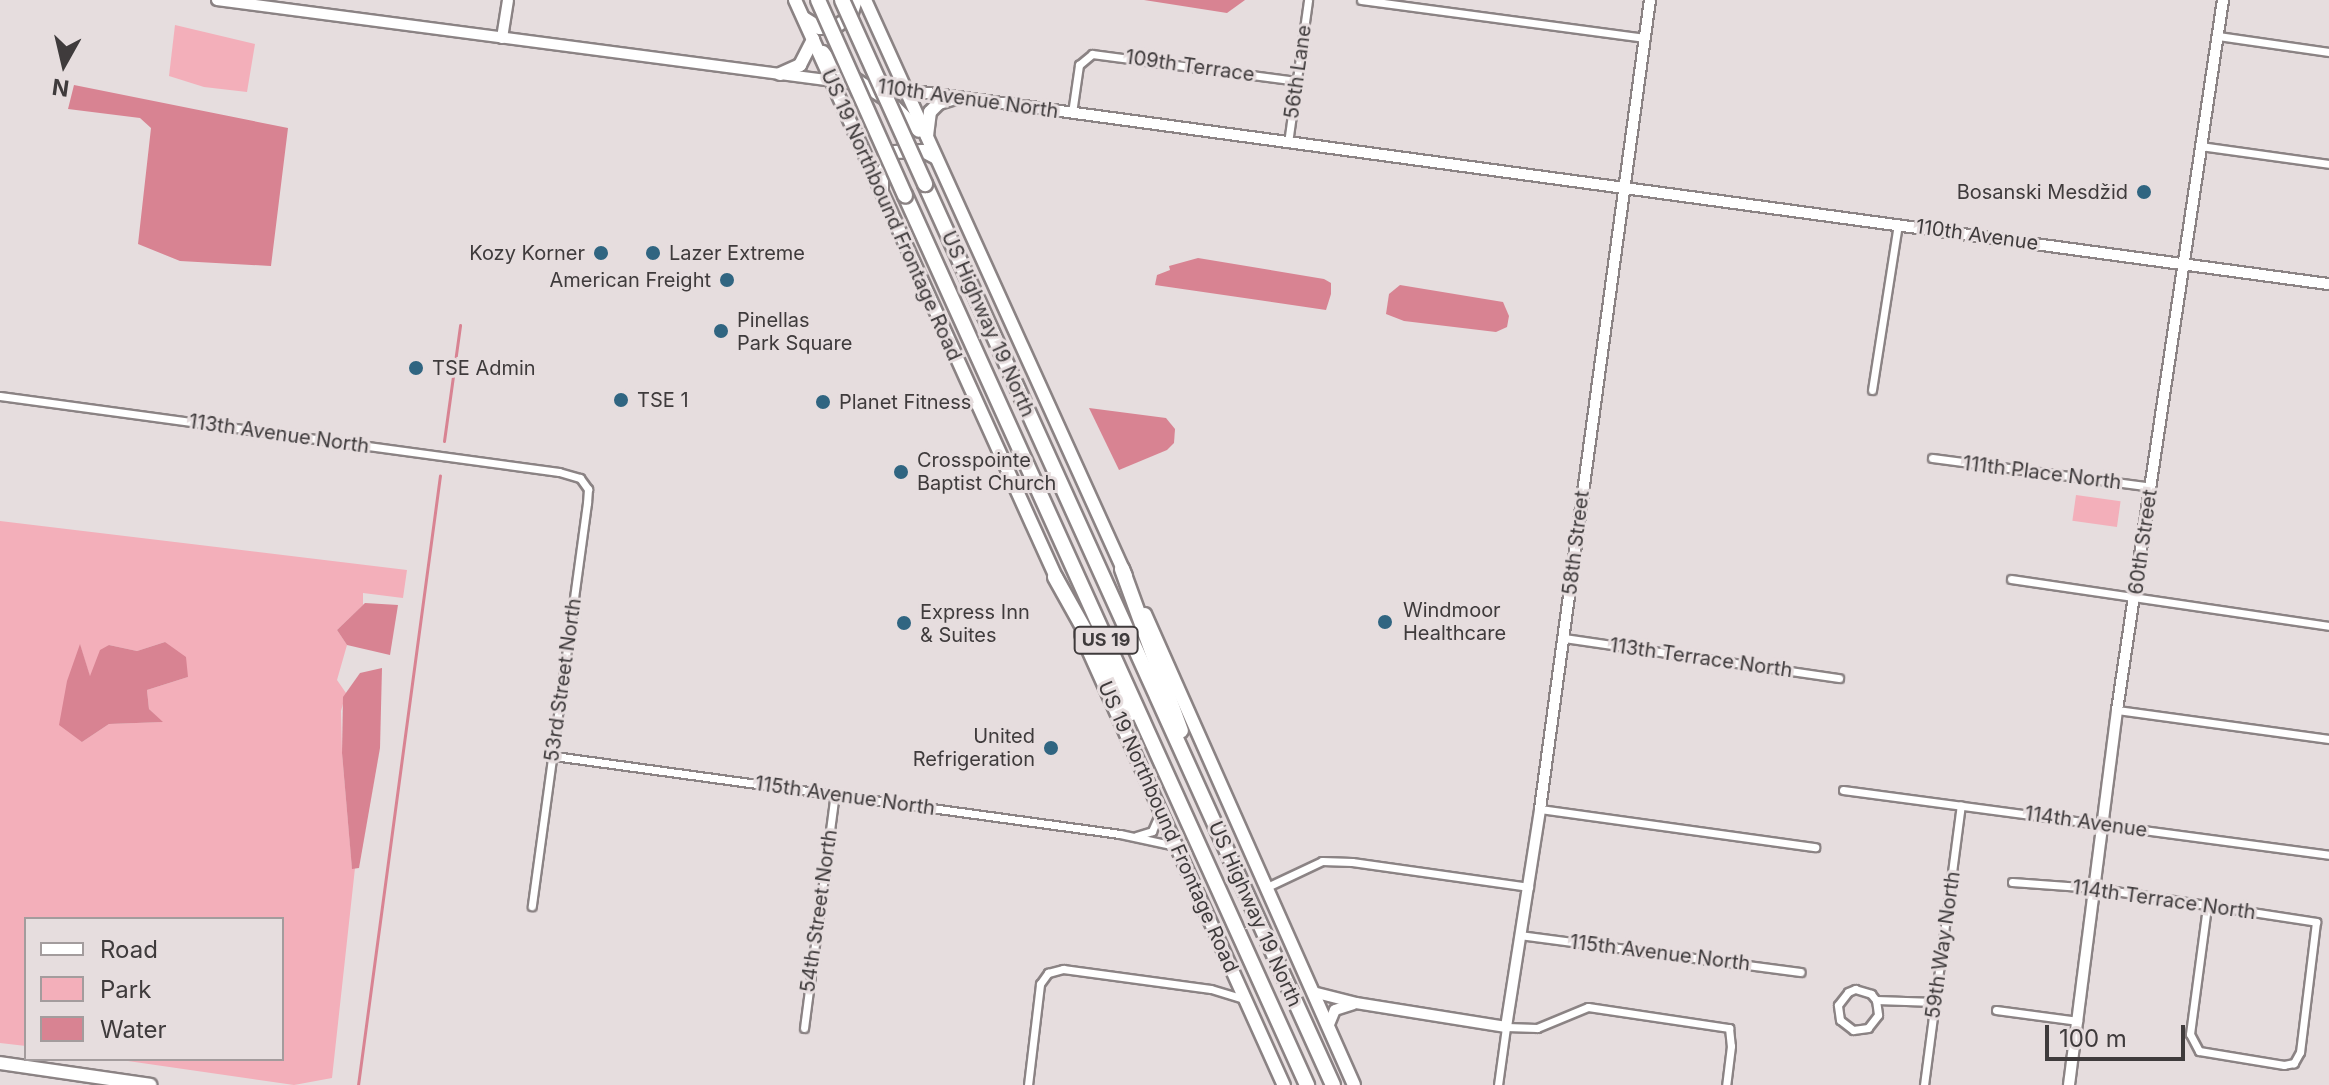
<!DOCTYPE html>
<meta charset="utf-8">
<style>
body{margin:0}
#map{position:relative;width:2329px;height:1085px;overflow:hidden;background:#e6ddde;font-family:Inter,sans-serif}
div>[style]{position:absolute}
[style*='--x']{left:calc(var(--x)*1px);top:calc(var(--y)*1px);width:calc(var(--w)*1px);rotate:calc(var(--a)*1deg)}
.green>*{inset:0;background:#f3afba;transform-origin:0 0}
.water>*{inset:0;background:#d88392}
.stream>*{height:3px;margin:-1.5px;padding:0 1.5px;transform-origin:1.5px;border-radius:1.5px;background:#d88392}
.roads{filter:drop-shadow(2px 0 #8b8384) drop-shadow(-2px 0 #8b8384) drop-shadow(0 2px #8b8384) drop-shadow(0 -2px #8b8384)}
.street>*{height:7px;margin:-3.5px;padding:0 3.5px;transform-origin:3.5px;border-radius:3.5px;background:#fff}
.secondary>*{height:10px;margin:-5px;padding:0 5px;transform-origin:5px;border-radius:5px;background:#fff}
.primary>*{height:12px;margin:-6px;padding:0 6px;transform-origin:6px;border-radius:6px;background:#fff}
.highway>*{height:14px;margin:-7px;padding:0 7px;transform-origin:7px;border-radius:7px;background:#fff}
.bridges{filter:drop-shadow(2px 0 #8b8384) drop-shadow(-2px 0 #8b8384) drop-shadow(0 2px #8b8384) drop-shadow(0 -2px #8b8384)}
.highway-bridge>*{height:14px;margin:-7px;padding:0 7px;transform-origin:7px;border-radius:7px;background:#fff}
.dots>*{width:22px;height:22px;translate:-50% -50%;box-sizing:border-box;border:4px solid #e6ddde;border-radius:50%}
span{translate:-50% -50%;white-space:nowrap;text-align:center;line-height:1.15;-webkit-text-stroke:6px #e6ddde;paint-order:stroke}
.shield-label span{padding:2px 6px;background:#e6ddde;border:2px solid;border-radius:6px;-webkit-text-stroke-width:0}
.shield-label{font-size:18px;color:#3f3b3c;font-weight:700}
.street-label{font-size:20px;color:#3f3b3c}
.poi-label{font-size:20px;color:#3f3b3c}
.right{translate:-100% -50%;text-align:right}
.left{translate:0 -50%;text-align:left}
.legend{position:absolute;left:24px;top:917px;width:260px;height:144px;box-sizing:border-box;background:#e6ddde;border:2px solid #a39c9d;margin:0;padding:10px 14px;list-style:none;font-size:24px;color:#3f3b3c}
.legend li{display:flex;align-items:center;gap:16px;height:40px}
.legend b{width:40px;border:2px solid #a39c9d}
.north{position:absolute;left:24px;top:24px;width:80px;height:80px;-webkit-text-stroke:6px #e6ddde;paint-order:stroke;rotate:188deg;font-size:22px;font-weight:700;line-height:32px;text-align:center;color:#3f3b3c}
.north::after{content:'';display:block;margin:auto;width:28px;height:36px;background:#3f3b3c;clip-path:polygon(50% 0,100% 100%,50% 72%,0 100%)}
.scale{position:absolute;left:2045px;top:1025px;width:140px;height:36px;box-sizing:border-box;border:4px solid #3f3b3c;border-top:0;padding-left:10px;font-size:24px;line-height:28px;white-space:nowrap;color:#3f3b3c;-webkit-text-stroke:6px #e6ddde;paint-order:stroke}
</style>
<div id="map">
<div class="green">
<i style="clip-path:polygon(175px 25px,255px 44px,247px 92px,204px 87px,169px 76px)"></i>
<i style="left:2076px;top:495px;width:45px;height:26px;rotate:8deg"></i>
<i style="clip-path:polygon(evenodd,0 521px,407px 570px,403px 598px,363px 593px,363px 605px,337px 630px,347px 645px,337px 680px,346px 693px,341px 711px,342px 753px,352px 868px,355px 868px,332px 1078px,294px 1085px,114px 1059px,282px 1059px,282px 919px,26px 919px,26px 1046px,0 1043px,0 521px,165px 642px,188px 677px,147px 690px,149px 709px,162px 722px,109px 724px,82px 742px,80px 645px,90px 677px,109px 645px,137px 651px,165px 642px)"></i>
</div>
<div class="water">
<i style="clip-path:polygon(1144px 0,1245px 0,1227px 13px)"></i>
<i style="clip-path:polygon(74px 85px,288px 128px,271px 266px,180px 261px,138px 244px,151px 128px,140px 118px,68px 109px)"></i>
<i style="clip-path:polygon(1198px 258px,1324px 279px,1331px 283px,1331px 294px,1326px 310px,1155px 285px,1157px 275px,1170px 270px,1169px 266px)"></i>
<i style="clip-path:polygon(1400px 285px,1503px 302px,1509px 316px,1507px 327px,1496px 332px,1404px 321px,1386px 314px,1389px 294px)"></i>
<i style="clip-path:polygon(1089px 408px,1166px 418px,1175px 429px,1174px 443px,1167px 450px,1119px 470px)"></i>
<i style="clip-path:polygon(365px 603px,398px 605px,390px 655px,347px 645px,337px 630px)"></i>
<i style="clip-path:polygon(165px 642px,186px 657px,188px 677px,147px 690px,149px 709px,163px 722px,109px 724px,82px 742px,59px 725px,67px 681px,80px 644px,90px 676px,100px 650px,109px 645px,137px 651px)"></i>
<i style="clip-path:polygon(382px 668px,380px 748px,359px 868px,352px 869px,342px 753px,343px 697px,360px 673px)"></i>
</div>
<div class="stream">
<i style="--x:444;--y:441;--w:117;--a:-82.1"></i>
<i style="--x:358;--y:1085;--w:615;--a:-82.34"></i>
</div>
<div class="roads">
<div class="street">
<i style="--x:1361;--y:0;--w:287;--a:7.6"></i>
<i style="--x:2218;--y:36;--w:112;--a:8.2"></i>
<i style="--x:1072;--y:113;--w:49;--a:-81.7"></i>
<i style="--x:1079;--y:65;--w:17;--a:-40"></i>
<i style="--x:1092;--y:54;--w:206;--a:7.5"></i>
<i style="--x:1288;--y:143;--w:144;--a:-82"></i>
<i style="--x:2200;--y:146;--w:130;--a:7.9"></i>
<i style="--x:1872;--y:390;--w:168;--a:-81.1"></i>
<i style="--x:0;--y:396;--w:564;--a:7.74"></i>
<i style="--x:559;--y:472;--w:22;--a:16"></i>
<i style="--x:580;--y:478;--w:14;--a:54"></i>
<i style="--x:588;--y:489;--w:14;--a:94"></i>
<i style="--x:587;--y:503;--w:407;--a:97.8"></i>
<i style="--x:1932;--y:458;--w:221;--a:7.5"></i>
<i style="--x:2011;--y:579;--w:321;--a:8.4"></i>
<i style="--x:1564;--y:638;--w:278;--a:8.3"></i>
<i style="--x:2117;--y:710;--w:214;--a:7.8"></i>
<i style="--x:554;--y:756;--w:571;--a:7.85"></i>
<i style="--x:1120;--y:834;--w:56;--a:12.3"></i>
<i style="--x:1843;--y:790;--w:490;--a:7.6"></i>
<i style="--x:1540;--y:809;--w:278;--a:7.9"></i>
<i style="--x:1136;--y:836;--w:17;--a:-17"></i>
<i style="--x:1152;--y:831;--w:20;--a:-66"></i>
<i style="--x:2012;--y:882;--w:83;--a:4.1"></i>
<i style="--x:2095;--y:888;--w:224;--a:8.7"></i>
<i style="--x:2316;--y:922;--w:131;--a:97"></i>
<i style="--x:2300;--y:1052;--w:13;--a:119"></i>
<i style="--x:2294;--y:1063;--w:10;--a:169"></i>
<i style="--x:2284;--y:1065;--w:86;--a:-170.6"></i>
<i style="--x:2199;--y:1051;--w:19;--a:-118"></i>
<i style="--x:2190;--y:1034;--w:128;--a:-82.4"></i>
<i style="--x:1265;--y:888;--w:63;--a:-25.3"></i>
<i style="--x:1322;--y:861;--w:30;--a:2"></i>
<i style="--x:1352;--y:862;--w:179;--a:8"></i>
<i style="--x:1519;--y:935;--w:284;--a:7.5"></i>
<i style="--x:1876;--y:1000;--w:15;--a:82"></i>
<i style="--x:1878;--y:1015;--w:16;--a:128"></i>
<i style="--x:1868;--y:1028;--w:15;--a:172"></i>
<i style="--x:1853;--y:1030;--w:16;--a:-142"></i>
<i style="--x:1840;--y:1020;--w:15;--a:-98"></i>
<i style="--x:1838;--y:1005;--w:16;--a:-52"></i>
<i style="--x:1848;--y:992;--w:8;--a:-23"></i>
<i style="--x:1855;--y:989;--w:17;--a:17"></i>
<i style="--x:1871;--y:994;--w:8;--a:50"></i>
<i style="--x:1876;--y:1000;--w:59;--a:1.9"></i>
<i style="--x:1996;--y:1010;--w:83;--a:7.6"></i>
<i style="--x:804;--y:1028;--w:236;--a:-82.5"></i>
<i style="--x:1028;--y:1085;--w:102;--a:-83.2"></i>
<i style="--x:1040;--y:984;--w:14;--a:-54"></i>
<i style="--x:1048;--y:973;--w:16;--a:-15"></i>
<i style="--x:1063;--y:969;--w:149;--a:7.7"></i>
<i style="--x:1211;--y:989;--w:34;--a:17"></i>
<i style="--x:1498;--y:1085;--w:59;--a:-82.1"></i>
<i style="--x:1506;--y:1027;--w:31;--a:2"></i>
<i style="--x:1537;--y:1028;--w:55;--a:-22.4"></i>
<i style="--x:1588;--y:1007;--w:143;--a:8.5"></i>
<i style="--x:1729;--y:1028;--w:18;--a:84"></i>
<i style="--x:1731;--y:1046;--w:39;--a:97"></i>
<i style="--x:1924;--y:1085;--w:282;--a:-82.5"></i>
</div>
<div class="secondary">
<i style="--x:217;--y:0;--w:645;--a:7.48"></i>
<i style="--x:502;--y:38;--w:38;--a:-81"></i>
<i style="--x:877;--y:86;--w:1465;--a:7.77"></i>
<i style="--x:1313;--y:992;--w:44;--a:14.3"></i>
<i style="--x:1356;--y:1003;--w:152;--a:9.1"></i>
<i style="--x:1506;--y:1027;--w:221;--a:-81.1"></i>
<i style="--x:1540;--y:809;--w:816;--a:-82.26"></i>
<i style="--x:1328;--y:1027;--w:18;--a:-68"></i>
<i style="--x:1335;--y:1010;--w:19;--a:-18"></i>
<i style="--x:2069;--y:1085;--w:378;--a:-82.7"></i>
<i style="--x:2117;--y:710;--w:718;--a:-81.51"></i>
</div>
<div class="primary">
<i style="--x:795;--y:0;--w:641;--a:65.67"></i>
<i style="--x:865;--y:0;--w:632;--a:65.62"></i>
<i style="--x:804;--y:18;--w:19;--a:32"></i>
<i style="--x:820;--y:28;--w:17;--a:-7"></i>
<i style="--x:837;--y:26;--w:17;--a:-36"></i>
<i style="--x:851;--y:16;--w:17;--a:-73"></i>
<i style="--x:823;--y:52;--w:16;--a:52"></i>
<i style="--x:833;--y:65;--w:67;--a:32.7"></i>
<i style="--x:889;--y:101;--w:42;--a:45"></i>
<i style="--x:780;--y:74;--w:22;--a:-24"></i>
<i style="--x:800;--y:65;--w:29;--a:-63"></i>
<i style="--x:927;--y:136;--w:24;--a:-83"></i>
<i style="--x:930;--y:112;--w:13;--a:-45"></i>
<i style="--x:939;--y:103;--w:17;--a:-17"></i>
<i style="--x:882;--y:190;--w:17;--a:-90"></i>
<i style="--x:882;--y:173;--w:24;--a:-60"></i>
<i style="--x:894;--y:152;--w:29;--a:-2"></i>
<i style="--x:923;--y:151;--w:15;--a:28"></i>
<i style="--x:1145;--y:614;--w:515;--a:66.07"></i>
<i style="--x:1081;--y:634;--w:495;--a:65.8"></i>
<i style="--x:0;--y:1063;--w:152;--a:8.3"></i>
</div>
<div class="highway">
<i style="--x:925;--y:184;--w:989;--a:65.64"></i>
<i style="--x:905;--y:195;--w:977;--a:65.69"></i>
<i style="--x:1122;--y:569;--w:172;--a:70"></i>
<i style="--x:1055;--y:577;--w:156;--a:60.8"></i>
</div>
</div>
<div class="bridges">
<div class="highway-bridge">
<i style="--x:818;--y:0;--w:214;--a:66"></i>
<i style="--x:842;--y:0;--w:202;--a:65.7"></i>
</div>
</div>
<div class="dots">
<i style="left:2144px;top:192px;background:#306581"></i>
<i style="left:601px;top:253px;background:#306581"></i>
<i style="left:653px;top:253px;background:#306581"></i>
<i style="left:727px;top:280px;background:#306581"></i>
<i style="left:721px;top:331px;background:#306581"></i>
<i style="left:416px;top:368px;background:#306581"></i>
<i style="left:621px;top:400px;background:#306581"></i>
<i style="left:823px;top:402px;background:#306581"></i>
<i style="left:901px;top:472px;background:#306581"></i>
<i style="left:1385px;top:622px;background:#306581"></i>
<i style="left:904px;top:623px;background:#306581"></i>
<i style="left:1051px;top:748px;background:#306581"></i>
</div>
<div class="shield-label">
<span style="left:1106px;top:640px">US 19</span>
</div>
<div class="street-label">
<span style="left:1190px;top:66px;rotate:8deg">109th Terrace</span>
<span style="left:1298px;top:72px;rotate:-82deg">56th Lane</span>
<span style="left:968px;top:99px;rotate:8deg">110th Avenue North</span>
<span style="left:891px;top:215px;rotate:66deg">US 19 Northbound Frontage Road</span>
<span style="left:1977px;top:235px;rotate:8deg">110th Avenue</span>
<span style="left:988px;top:324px;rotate:66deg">US Highway 19 North</span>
<span style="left:279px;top:434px;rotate:8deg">113th Avenue North</span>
<span style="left:2042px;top:473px;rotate:7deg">111th Place North</span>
<span style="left:2143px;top:542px;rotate:-82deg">60th Street</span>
<span style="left:1576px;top:543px;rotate:-83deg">58th Street</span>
<span style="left:1701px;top:658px;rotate:8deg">113th Terrace North</span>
<span style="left:563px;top:680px;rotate:-82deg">53rd Street North</span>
<span style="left:845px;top:796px;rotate:8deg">115th Avenue North</span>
<span style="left:2086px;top:822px;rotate:8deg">114th Avenue</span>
<span style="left:1168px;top:827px;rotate:66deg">US 19 Northbound Frontage Road</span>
<span style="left:2164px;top:900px;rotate:8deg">114th Terrace North</span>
<span style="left:819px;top:911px;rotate:-82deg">54th Street North</span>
<span style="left:1255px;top:914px;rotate:66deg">US Highway 19 North</span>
<span style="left:1943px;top:945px;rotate:-82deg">59th Way North</span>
<span style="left:1660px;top:953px;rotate:7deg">115th Avenue North</span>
</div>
<div class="poi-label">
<span class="right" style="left:2128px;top:192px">Bosanski Mesdžid</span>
<span class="right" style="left:585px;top:253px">Kozy Korner</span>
<span class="left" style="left:669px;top:253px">Lazer Extreme</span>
<span class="right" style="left:711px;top:280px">American Freight</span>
<span class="left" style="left:737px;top:332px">Pinellas<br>Park Square</span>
<span class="left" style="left:432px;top:368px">TSE Admin</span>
<span class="left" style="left:637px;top:400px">TSE 1</span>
<span class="left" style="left:839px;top:402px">Planet Fitness</span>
<span class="left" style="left:917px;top:472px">Crosspointe<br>Baptist Church</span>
<span class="left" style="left:1403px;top:622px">Windmoor<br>Healthcare</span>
<span class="left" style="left:920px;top:624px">Express Inn<br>&amp; Suites</span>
<span class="right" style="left:1035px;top:748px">United<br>Refrigeration</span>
</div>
<ul class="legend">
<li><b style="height:10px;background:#fff"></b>Road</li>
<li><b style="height:22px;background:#f3afba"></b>Park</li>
<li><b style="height:22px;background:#d88392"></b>Water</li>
</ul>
<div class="north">N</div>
<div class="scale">100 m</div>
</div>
